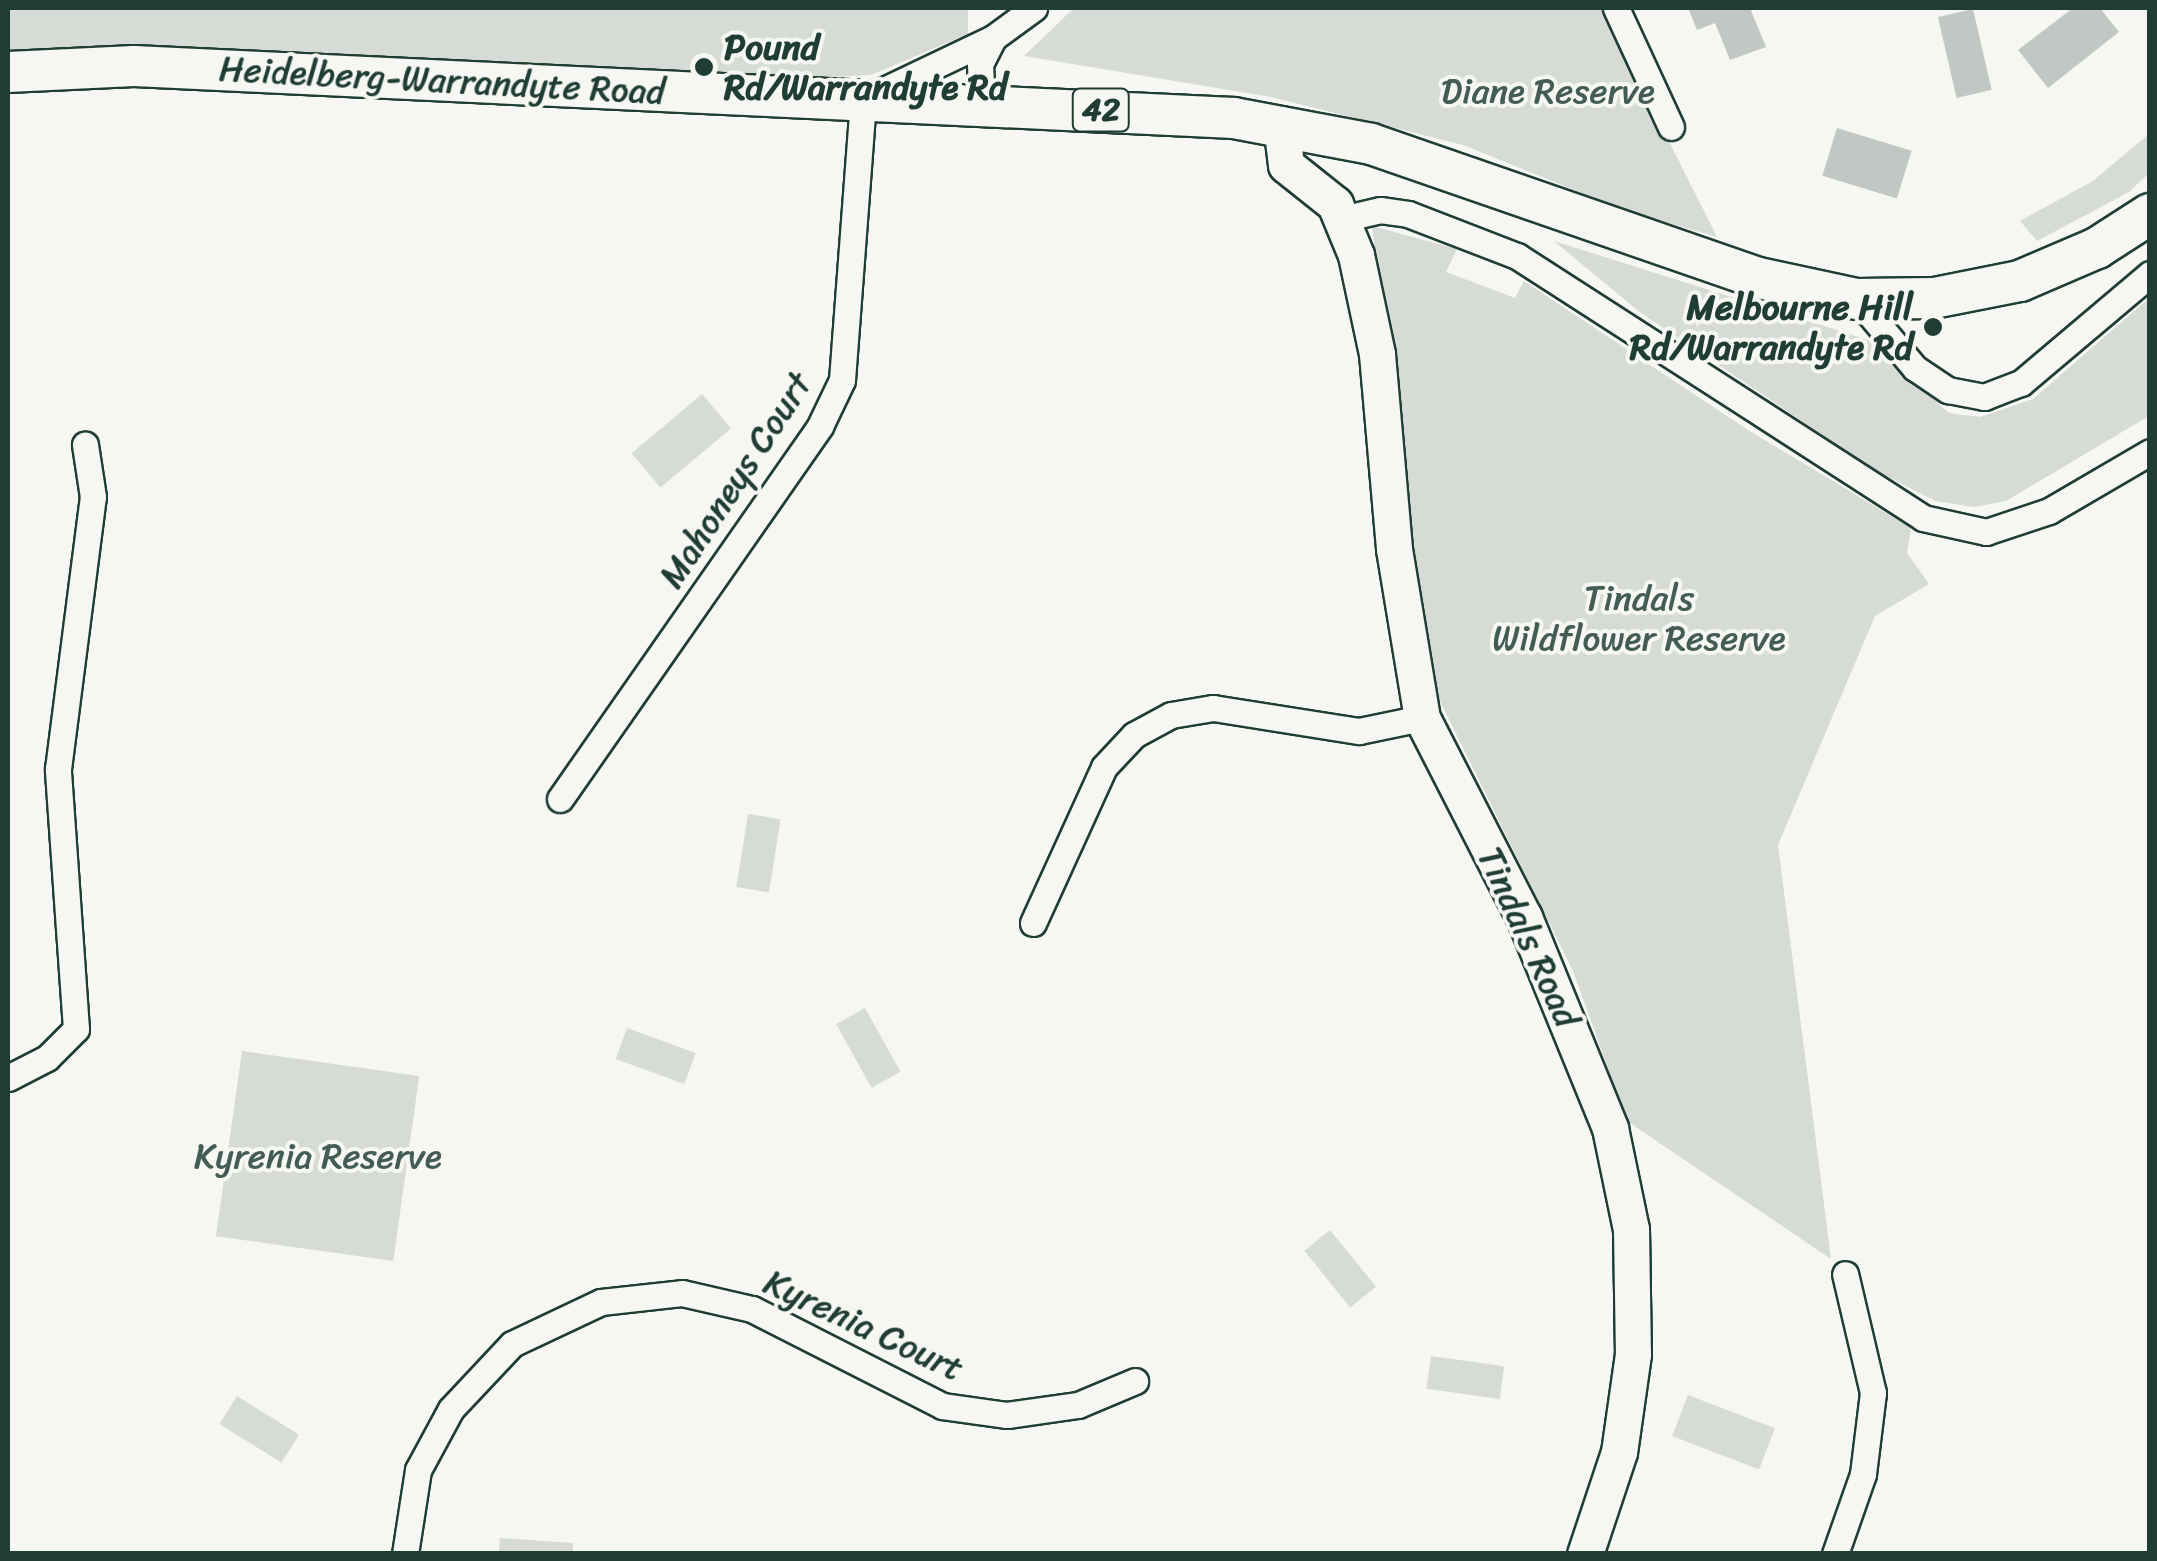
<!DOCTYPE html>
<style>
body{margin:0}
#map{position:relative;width:2157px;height:1561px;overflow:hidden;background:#f6f6f2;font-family:Sriracha,sans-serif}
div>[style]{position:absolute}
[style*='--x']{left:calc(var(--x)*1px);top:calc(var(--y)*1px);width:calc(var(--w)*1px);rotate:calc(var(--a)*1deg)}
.green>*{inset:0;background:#d6dbd6;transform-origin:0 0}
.building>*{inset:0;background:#c1c8c3;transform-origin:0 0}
.roads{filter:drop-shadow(2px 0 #1f3d34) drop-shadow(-2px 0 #1f3d34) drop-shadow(0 2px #1f3d34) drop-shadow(0 -2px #1f3d34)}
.street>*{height:25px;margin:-12.5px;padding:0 12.5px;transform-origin:12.5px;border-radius:12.5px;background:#f6f6f2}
.secondary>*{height:35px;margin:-17.5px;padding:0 17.5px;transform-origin:17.5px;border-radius:17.5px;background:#f6f6f2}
.primary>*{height:40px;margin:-20px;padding:0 20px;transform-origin:20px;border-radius:20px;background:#f6f6f2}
.dots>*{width:28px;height:28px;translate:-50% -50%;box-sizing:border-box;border:5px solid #f6f6f2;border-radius:50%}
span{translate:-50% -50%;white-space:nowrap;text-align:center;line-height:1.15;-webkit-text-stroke:8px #f6f6f2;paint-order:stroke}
.shield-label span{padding:2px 8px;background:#f6f6f2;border:2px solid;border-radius:8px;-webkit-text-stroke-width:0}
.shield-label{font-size:32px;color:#1f3d34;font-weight:700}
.poi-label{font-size:35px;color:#1f3d34;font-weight:700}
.left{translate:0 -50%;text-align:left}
.right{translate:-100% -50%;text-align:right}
.street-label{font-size:35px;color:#1f3d34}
.park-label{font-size:35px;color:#445d54}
.frame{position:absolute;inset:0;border:10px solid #1f3d34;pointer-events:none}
</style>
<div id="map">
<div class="green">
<i style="clip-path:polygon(8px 8px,968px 8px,968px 34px,871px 75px,733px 82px,8px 49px)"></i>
<i style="clip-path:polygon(1074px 8px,1602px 8px,1717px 237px,1624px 210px,1463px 145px,1271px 97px,1024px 56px)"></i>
<i style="clip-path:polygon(2149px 134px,2149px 173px,2129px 192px,2037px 241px,2020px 221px,2093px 181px)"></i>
<i style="clip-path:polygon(1372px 226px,1457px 249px,1446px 272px,1515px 298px,1524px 281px,1748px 430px,1911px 528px,1907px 553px,1929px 584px,1875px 616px,1778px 845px,1831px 1259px,1627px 1121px,1573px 971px,1431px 683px)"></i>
<i style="clip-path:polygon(1554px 241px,1868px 340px,1949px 413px,1980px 417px,2033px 399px,2149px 298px,2149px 416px,2006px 501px,1974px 507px,1935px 501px,1875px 470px,1641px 313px)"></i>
<i style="left:702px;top:394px;width:45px;height:92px;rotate:50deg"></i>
<i style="left:748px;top:814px;width:33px;height:74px;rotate:9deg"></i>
<i style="left:865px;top:1008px;width:73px;height:33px;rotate:61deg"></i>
<i style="left:627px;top:1028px;width:73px;height:33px;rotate:20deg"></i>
<i style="left:242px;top:1051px;width:179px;height:187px;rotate:8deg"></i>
<i style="left:1330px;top:1230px;width:73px;height:33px;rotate:51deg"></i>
<i style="left:1431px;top:1356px;width:74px;height:33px;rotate:8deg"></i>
<i style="left:1688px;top:1395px;width:93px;height:44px;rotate:21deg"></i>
<i style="left:237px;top:1396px;width:73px;height:33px;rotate:32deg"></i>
<i style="clip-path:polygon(500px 1538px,573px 1543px,573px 1553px,499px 1553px)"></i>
</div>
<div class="building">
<i style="clip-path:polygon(1688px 8px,1750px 8px,1766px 47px,1730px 60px,1715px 23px,1697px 30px)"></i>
<i style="clip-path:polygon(2073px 8px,2100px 8px,2119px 32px,2048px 88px,2018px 50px)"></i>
<i style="left:1973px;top:9px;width:83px;height:36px;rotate:77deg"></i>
<i style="left:1837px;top:128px;width:78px;height:50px;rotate:17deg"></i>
</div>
<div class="roads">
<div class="street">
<i style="--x:1616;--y:8;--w:131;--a:65.2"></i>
<i style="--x:982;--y:104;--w:40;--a:-92.9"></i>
<i style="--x:980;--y:64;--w:29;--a:-63"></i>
<i style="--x:1359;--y:215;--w:22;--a:-13"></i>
<i style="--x:1380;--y:210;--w:28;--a:8"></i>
<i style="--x:1408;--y:214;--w:117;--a:21.1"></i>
<i style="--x:1517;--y:256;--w:483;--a:32.8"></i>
<i style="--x:1923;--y:518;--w:65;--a:12.5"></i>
<i style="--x:1986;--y:532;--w:66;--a:-18.4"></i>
<i style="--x:2049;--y:511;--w:117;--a:-30.3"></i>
<i style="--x:1857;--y:299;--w:90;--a:50"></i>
<i style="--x:1915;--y:368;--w:40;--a:34"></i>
<i style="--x:1948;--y:390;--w:37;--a:11"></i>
<i style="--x:1984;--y:397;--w:40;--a:-21"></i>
<i style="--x:2021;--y:383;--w:169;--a:-40.2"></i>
<i style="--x:560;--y:799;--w:455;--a:-55.1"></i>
<i style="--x:820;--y:426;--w:51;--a:-64.4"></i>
<i style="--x:842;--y:380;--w:281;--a:-85.7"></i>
<i style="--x:863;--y:100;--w:144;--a:-25.5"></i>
<i style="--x:993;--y:38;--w:51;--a:-36.2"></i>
<i style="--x:1033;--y:923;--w:171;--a:-65.5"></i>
<i style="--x:1104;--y:767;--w:44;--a:-46.8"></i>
<i style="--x:1134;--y:735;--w:42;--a:-28.4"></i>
<i style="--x:1171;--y:715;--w:43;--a:-9.5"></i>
<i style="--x:1213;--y:708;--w:148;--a:9"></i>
<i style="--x:1359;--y:731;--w:64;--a:-11.7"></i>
<i style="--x:8;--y:1078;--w:44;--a:-27.1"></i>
<i style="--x:47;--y:1058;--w:41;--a:-45"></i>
<i style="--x:76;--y:1029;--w:261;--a:-94"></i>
<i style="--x:58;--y:769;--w:274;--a:-82.7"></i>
<i style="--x:93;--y:497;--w:53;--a:-98.7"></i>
<i style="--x:405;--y:1554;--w:85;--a:-81.2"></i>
<i style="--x:418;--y:1470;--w:69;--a:-61.6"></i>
<i style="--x:451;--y:1409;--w:89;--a:-46.8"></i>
<i style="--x:512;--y:1344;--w:98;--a:-25.3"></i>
<i style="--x:601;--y:1302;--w:81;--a:-6.3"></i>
<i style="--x:682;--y:1293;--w:72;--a:12.9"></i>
<i style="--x:752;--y:1309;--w:213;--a:27"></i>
<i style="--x:942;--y:1406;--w:66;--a:7.9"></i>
<i style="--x:1007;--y:1415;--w:72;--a:-8"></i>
<i style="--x:1078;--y:1405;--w:62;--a:-22.8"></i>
<i style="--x:1835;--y:1554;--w:85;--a:-70.7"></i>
<i style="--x:1863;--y:1474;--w:82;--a:-83"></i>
<i style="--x:1873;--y:1393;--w:122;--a:-103.2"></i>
</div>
<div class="secondary">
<i style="--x:1281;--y:124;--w:41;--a:83"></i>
<i style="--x:1286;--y:165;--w:63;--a:38.5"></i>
<i style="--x:1335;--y:204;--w:55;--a:67.6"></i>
<i style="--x:1356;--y:255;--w:101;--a:78"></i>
<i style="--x:1377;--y:354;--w:196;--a:85"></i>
<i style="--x:1394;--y:549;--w:171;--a:80.6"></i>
<i style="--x:1422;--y:718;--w:224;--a:62.9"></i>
<i style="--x:1524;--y:917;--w:228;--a:67.8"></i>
<i style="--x:1610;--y:1128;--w:103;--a:78.3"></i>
<i style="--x:1631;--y:1229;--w:125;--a:89.1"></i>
<i style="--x:1633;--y:1354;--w:99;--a:98.1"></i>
<i style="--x:1619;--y:1452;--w:108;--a:108.4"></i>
</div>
<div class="primary">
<i style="--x:8;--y:72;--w:126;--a:-2.7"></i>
<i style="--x:134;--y:66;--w:1101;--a:2.71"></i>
<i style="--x:1234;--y:118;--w:139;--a:10.7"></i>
<i style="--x:1371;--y:144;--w:410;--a:19.1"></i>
<i style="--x:1759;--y:278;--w:100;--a:12.1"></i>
<i style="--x:1857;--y:299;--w:77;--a:-0.7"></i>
<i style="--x:1934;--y:298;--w:88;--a:-11.2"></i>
<i style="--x:2020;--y:281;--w:84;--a:-23.2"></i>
<i style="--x:2097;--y:248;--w:63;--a:-32.7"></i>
</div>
</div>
<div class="dots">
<i style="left:704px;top:67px;background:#1f3d34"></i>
<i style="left:1933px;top:327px;background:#1f3d34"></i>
</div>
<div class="shield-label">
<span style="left:1101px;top:110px">42</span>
</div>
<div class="poi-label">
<span class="left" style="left:724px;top:67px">Pound<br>Rd/Warrandyte Rd</span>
<span class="right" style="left:1913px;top:327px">Melbourne Hill<br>Rd/Warrandyte Rd</span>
</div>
<div class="street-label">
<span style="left:442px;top:80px;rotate:3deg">Heidelberg-Warrandyte Road</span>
<span style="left:735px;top:480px;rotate:-57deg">Mahoneys Court</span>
<span style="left:1529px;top:937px;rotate:65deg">Tindals Road</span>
<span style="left:864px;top:1325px;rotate:25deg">Kyrenia Court</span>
</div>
<div class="park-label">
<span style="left:1548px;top:91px">Diane Reserve</span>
<span style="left:1639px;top:618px">Tindals<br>Wildflower Reserve</span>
<span style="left:318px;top:1156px">Kyrenia Reserve</span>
</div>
<div class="frame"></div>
</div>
